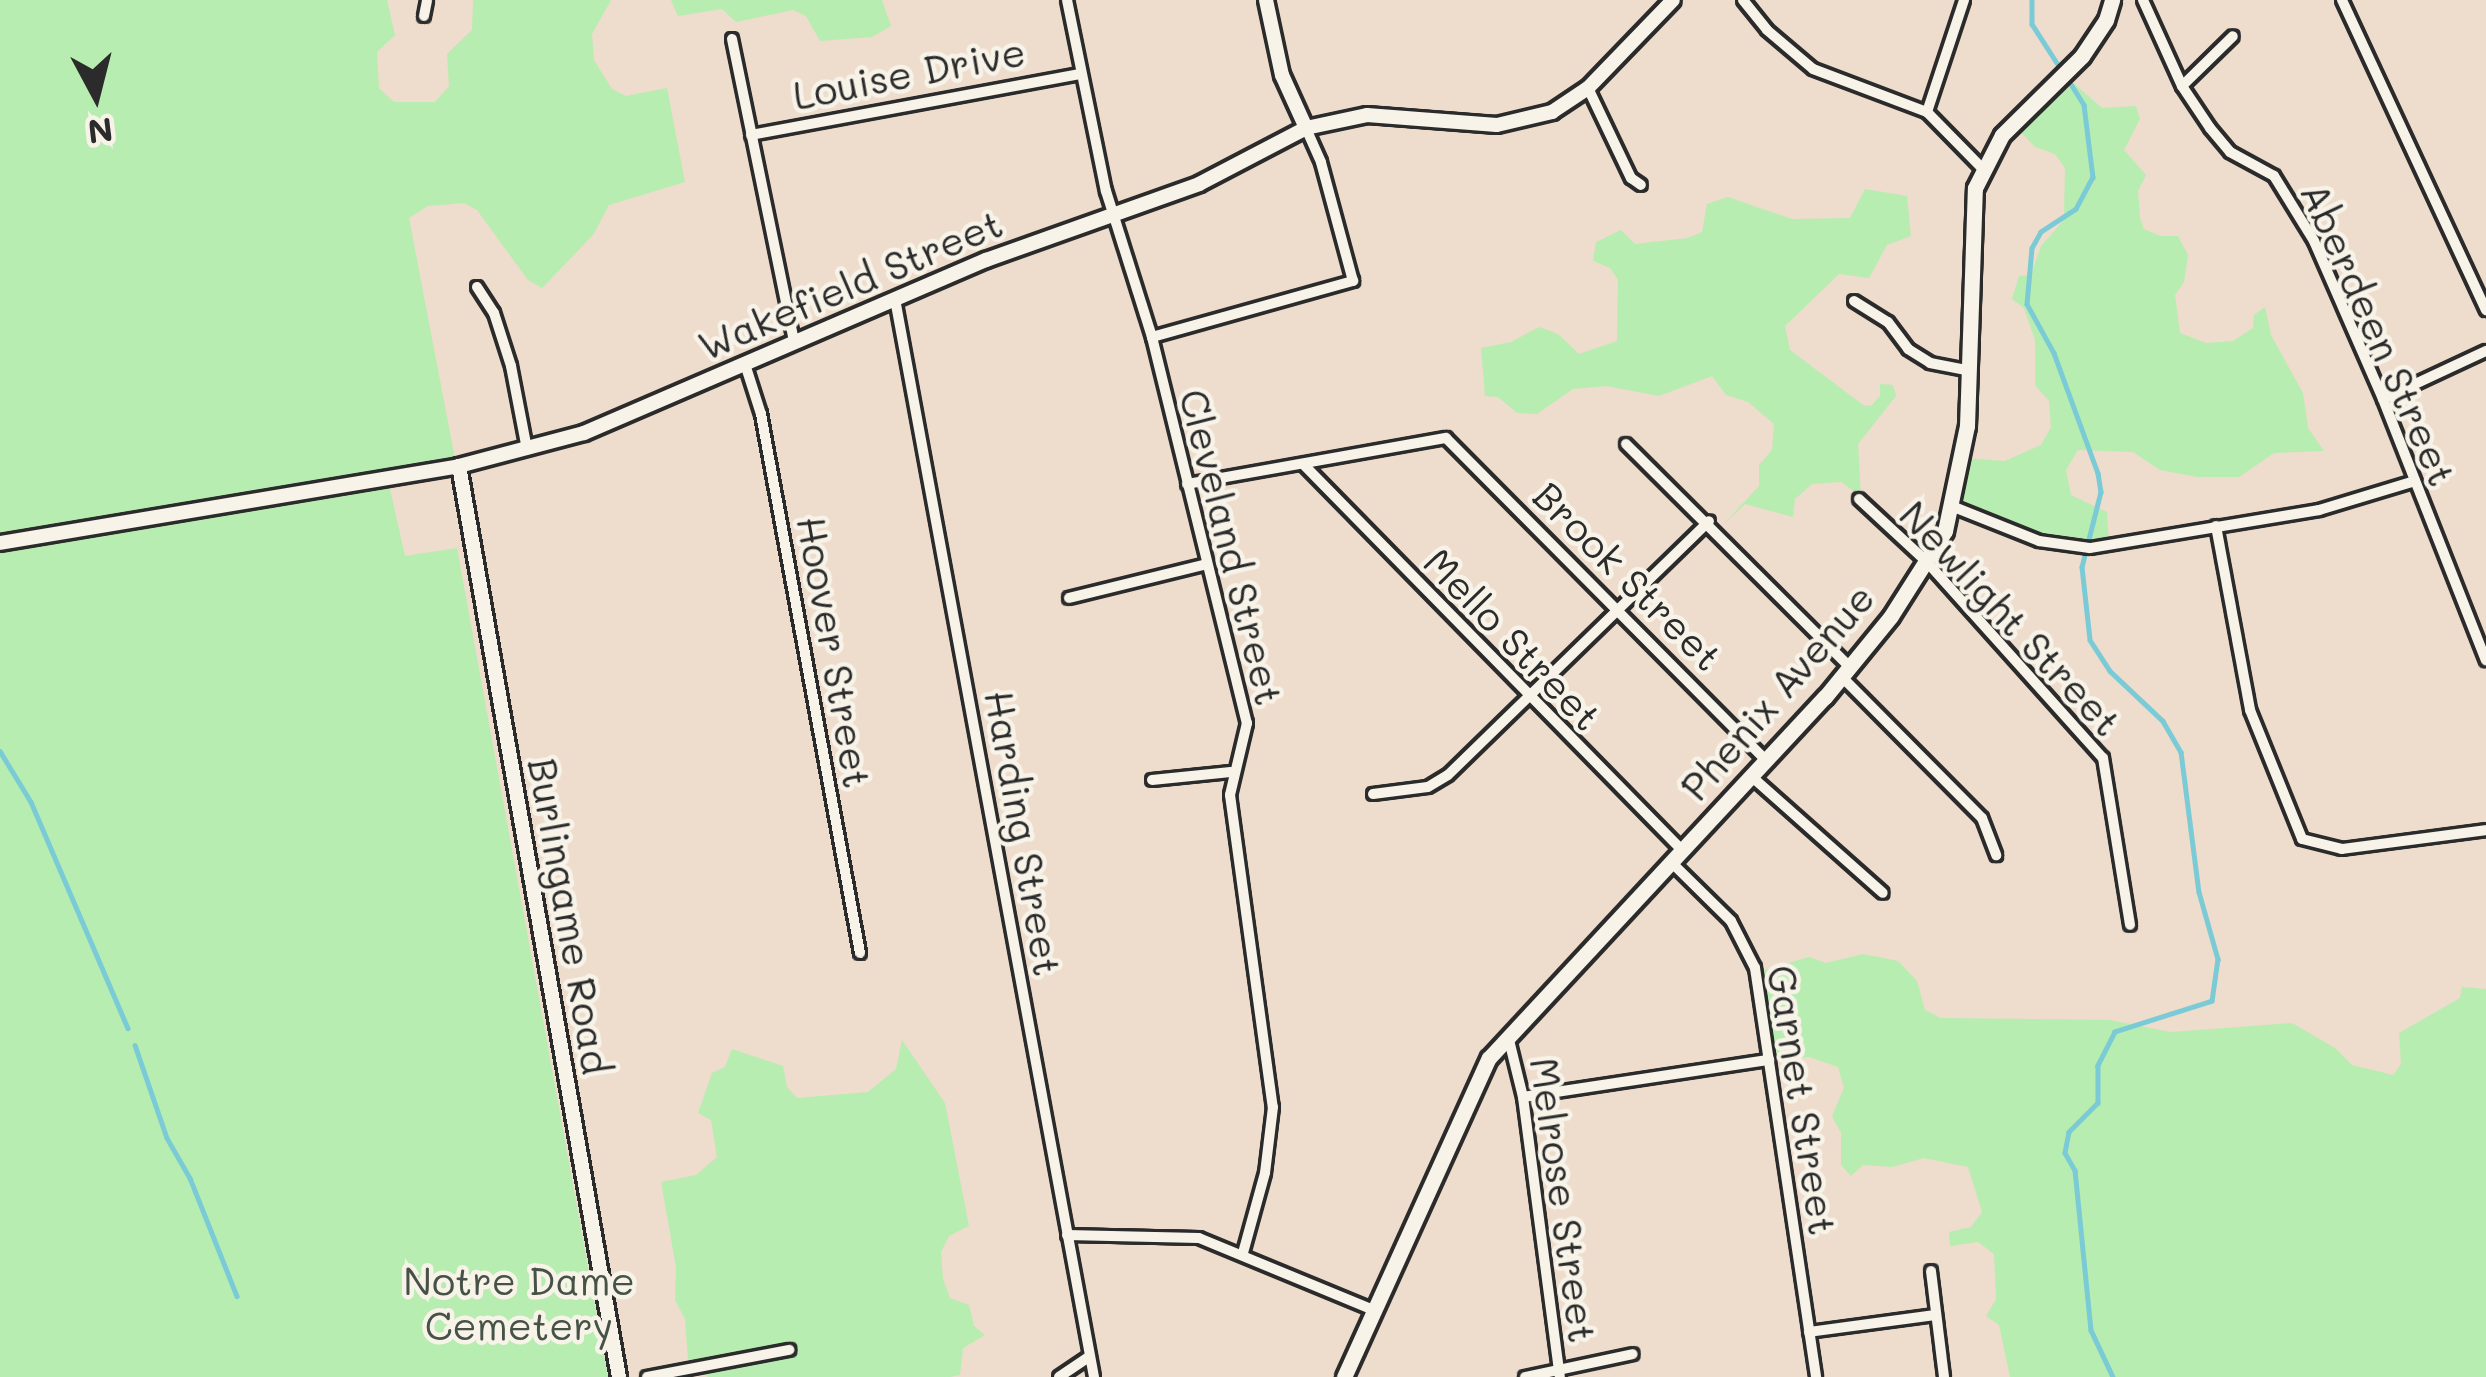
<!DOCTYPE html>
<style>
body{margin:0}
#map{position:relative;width:2486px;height:1377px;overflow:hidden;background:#eedccc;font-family:Mali,sans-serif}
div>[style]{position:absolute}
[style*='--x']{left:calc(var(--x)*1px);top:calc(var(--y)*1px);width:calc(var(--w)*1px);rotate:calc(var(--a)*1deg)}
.green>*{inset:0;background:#b7edb0}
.stream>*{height:4.5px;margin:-2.25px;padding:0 2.25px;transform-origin:2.25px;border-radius:2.25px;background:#7bcbd7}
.roads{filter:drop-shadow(3px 0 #2b2b2b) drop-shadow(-3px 0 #2b2b2b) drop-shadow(0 3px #2b2b2b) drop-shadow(0 -3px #2b2b2b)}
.minor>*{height:10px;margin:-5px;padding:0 5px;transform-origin:5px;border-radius:5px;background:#f7f3e8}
.tertiary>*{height:14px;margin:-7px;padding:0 7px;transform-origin:7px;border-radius:7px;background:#f7f3e8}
.secondary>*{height:15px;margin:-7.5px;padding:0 7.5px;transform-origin:7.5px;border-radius:7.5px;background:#f7f3e8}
span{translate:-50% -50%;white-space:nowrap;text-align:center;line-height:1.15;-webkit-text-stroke:9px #f7f3e8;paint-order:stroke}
.street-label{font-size:39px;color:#2b2b2b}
.park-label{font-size:39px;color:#475246}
.north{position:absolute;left:36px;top:36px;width:120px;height:120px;-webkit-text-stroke:9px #f7f3e8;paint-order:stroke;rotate:173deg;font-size:33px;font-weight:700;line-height:48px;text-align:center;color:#2b2b2b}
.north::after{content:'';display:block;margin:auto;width:42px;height:54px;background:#2b2b2b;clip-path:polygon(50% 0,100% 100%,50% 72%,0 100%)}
</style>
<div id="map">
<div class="green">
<i style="clip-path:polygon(0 0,387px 0,395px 35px,377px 52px,379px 88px,394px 102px,435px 102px,449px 86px,447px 54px,472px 30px,473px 0,611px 0,592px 34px,594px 60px,612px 89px,626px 96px,667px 88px,685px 182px,609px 205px,593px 235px,542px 288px,528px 280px,477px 210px,464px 203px,428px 206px,409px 218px,455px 459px,386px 471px,405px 556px,457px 548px,608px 1377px,0 1377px)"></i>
<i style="clip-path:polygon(671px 0,882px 0,891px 26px,872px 37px,820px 41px,806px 16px,793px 10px,736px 22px,722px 9px,678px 16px)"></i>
<i style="clip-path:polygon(2065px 76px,2102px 108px,2136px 106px,2140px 119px,2124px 150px,2146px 175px,2138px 191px,2140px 218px,2144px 229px,2160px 236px,2178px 236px,2188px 255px,2184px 282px,2175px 295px,2180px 333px,2206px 343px,2233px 341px,2253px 328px,2254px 315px,2265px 307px,2271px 335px,2303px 393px,2308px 428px,2324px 451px,2274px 453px,2239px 477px,2197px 477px,2160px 470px,2133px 452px,2078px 450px,2066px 470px,2071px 495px,2107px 512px,2109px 545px,2046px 543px,1957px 510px,1963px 458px,2005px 461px,2041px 445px,2051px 427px,2049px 401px,2035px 385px,2035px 340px,2024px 308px,2012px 299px,2019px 276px,2031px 275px,2041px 246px,2064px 220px,2065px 168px,2055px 154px,2035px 147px,2015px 126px)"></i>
<i style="clip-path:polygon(1865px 189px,1907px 196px,1911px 236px,1887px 245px,1869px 278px,1839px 274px,1785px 326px,1790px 350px,1863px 405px,1871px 406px,1880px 396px,1880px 384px,1893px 385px,1896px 396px,1858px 444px,1861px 496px,1841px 482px,1812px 484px,1795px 499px,1793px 517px,1745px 504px,1719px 529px,1759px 486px,1759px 465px,1772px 450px,1774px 424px,1748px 402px,1726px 395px,1712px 376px,1659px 396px,1606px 386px,1573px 389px,1537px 414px,1517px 413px,1498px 397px,1485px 396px,1481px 348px,1511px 342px,1539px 327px,1558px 334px,1579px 354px,1617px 341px,1618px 280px,1610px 268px,1593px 261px,1596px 242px,1621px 230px,1635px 244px,1688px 238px,1702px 232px,1707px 204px,1728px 197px,1792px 219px,1850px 218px)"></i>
<i style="clip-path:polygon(1863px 954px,1898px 961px,1917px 981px,1925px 1010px,1941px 1018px,2110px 1020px,2171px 1032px,2292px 1023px,2335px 1048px,2352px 1065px,2393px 1075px,2401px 1064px,2399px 1033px,2460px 998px,2462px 987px,2486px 989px,2486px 1377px,2010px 1377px,1999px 1325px,1986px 1316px,1996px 1299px,1994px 1254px,1978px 1242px,1950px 1246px,1949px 1232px,1971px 1227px,1982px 1212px,1968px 1167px,1924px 1158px,1892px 1167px,1863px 1165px,1851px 1176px,1841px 1165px,1841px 1133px,1832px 1116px,1844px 1088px,1838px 1067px,1809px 1057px,1769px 1061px,1758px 972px,1809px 957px,1826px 963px)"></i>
<i style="clip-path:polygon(902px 1040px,945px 1103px,969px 1226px,949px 1236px,941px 1252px,943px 1279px,950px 1298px,969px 1305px,974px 1326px,985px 1335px,963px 1348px,960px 1375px,950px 1377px,708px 1377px,688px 1360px,685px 1319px,675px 1300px,676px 1267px,661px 1182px,696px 1175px,717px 1157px,711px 1120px,698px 1113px,712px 1073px,725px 1067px,732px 1049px,783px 1066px,787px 1087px,797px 1098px,868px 1092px,896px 1069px)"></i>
</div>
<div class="stream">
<i style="--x:2032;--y:0;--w:24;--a:90"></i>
<i style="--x:2032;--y:24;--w:46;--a:57.3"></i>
<i style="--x:2071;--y:84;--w:25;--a:58"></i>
<i style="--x:2084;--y:105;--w:73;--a:82.9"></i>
<i style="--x:2093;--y:177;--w:36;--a:118"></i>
<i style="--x:2076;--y:209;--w:42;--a:146.7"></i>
<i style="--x:2041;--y:232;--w:18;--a:119"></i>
<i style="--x:2032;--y:248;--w:56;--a:95.1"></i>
<i style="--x:2027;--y:304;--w:56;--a:61.1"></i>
<i style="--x:2054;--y:353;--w:128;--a:69.9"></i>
<i style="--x:2098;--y:473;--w:19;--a:81"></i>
<i style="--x:2101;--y:492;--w:77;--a:104.2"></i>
<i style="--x:2082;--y:567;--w:73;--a:83.7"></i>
<i style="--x:2090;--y:640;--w:37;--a:57"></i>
<i style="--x:2110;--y:671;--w:73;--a:43.3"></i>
<i style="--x:2163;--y:721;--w:36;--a:60"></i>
<i style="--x:2181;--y:752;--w:141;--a:82.7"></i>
<i style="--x:2199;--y:892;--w:70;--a:74.2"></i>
<i style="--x:2218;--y:959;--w:42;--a:98.1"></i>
<i style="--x:2212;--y:1001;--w:102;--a:162.3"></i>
<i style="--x:2115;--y:1032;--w:38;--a:117"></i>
<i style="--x:2098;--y:1066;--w:37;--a:90"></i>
<i style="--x:2098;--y:1103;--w:41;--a:135"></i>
<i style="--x:2069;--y:1132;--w:21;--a:101"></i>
<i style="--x:2065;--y:1153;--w:20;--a:60"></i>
<i style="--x:2075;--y:1170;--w:161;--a:84.3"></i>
<i style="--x:2091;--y:1330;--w:52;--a:64.9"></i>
<i style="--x:0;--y:751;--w:60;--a:58.7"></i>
<i style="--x:31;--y:802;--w:246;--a:66.8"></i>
<i style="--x:135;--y:1045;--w:98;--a:71"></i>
<i style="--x:167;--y:1138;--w:46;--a:60.1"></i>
<i style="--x:190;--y:1178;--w:127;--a:68.3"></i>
</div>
<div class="roads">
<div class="minor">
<i style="--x:1067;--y:0;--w:195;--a:78.5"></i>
<i style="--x:1106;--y:191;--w:153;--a:72.5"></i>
<i style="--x:1152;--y:337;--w:398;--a:76.2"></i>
<i style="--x:1247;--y:723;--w:74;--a:103.3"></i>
<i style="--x:1230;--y:795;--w:315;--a:82.2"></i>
<i style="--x:1273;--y:1107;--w:66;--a:96.9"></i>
<i style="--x:1265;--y:1173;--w:83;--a:105.4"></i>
<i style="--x:1743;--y:0;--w:38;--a:51"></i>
<i style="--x:1767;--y:30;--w:60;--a:40.3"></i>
<i style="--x:1813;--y:69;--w:122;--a:20.7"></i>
<i style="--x:1927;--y:112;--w:78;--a:45.5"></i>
<i style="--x:2143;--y:0;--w:94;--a:65.6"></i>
<i style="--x:2182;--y:86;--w:50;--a:56.3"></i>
<i style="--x:2210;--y:128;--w:31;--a:50"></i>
<i style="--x:2230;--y:152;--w:50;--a:28.6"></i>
<i style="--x:2274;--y:176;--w:76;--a:58.4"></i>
<i style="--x:2314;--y:241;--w:172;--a:66.4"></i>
<i style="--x:2383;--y:399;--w:281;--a:68.5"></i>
<i style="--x:2342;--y:0;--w:342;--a:65.1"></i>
<i style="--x:424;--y:16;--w:16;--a:-79"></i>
<i style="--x:732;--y:39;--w:308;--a:78.4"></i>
<i style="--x:2182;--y:86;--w:71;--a:-44.4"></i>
<i style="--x:1588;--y:88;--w:100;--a:64.5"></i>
<i style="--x:1631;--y:178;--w:12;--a:35"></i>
<i style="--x:1927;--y:112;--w:118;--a:-71.7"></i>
<i style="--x:751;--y:135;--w:335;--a:-10.5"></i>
<i style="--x:477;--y:287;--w:31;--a:57"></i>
<i style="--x:494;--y:313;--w:56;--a:72.2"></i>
<i style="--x:511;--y:366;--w:85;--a:79.1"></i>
<i style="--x:895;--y:299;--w:1096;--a:79.54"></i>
<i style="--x:1854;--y:301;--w:40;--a:32"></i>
<i style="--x:1888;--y:322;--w:34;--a:53"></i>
<i style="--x:1908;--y:349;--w:26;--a:32"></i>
<i style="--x:1930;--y:363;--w:42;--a:11"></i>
<i style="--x:1152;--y:337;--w:209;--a:-15.6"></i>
<i style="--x:1353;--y:281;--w:123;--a:-105.1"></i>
<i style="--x:1321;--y:162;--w:37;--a:-114"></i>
<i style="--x:745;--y:364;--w:52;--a:72.3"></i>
<i style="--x:761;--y:414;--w:548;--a:79.59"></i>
<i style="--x:2383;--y:399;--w:114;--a:-25"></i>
<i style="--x:1626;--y:444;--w:315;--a:44.9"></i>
<i style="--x:1305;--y:466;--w:538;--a:45.53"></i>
<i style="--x:1187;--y:484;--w:263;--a:-10.1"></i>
<i style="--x:1446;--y:438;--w:453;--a:45.2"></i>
<i style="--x:1859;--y:499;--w:91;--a:42.8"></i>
<i style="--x:1926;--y:561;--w:265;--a:48.1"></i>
<i style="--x:2103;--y:758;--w:169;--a:80.8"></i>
<i style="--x:1954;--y:507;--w:92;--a:21.8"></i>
<i style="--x:2039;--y:541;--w:51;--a:7.8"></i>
<i style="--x:2090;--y:548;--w:232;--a:-9.4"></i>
<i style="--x:2319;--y:510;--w:100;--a:-16.8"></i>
<i style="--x:2216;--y:526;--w:187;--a:79.5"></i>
<i style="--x:2250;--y:710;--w:139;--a:68"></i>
<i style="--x:2302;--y:839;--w:41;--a:14"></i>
<i style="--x:2342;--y:849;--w:145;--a:-7.5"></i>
<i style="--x:1069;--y:598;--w:142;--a:-13.8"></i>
<i style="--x:1841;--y:676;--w:200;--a:45.2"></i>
<i style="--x:1982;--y:818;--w:40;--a:69"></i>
<i style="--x:1751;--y:776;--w:176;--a:41.6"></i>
<i style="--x:1152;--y:780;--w:79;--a:-5.8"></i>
<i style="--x:1373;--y:794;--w:55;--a:-7.3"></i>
<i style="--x:1428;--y:787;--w:23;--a:-31"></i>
<i style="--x:1448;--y:775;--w:364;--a:-44.2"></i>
<i style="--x:1671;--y:862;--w:84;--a:44.5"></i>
<i style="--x:1731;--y:921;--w:53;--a:62.9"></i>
<i style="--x:1755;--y:968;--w:414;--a:81.5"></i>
<i style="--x:1508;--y:1036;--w:63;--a:76.2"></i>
<i style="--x:1523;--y:1097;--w:282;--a:82.5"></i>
<i style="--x:1523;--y:1097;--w:249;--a:-8.6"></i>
<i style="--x:1067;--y:1235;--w:132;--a:1.3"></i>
<i style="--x:1199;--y:1238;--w:189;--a:22.4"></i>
<i style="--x:1931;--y:1271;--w:107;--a:83"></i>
<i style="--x:1809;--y:1332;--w:126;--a:-7.7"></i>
<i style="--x:647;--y:1377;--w:145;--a:-10.8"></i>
<i style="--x:1059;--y:1377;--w:34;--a:-34"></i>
<i style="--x:1525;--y:1377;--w:110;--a:-12"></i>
</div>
<div class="tertiary">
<i style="--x:1266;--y:0;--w:77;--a:78"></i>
<i style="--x:1282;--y:75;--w:58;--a:65.6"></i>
<i style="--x:459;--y:466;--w:925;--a:80.04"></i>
<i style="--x:0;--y:543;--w:465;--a:-9.5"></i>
<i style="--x:459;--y:466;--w:129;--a:-14.8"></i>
<i style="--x:584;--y:433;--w:438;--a:-23.3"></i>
<i style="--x:986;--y:260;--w:226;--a:-19.6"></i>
<i style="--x:1199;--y:184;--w:121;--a:-27.6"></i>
<i style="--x:1306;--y:128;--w:62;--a:-12"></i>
<i style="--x:1367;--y:115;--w:130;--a:4.4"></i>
<i style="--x:1497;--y:125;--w:57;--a:-13.3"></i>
<i style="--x:1552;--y:112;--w:43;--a:-33.7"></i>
<i style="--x:1588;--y:88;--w:122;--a:-46"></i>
</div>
<div class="secondary">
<i style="--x:1344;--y:1377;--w:350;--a:-65.6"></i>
<i style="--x:1489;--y:1058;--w:493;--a:-47.1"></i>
<i style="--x:1825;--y:697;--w:104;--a:-50.8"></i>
<i style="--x:1891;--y:616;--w:101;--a:-57.6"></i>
<i style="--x:1945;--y:531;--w:107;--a:-78.2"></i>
<i style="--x:1967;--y:426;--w:238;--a:-88.1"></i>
<i style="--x:1975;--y:188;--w:59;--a:-63"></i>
<i style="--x:2002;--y:135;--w:112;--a:-44.6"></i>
<i style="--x:2082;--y:56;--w:43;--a:-56.3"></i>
<i style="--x:2106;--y:20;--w:21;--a:-73"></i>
</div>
</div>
<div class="street-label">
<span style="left:909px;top:73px;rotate:-11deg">Louise Drive</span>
<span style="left:850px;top:284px;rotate:-23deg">Wakefield Street</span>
<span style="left:2379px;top:334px;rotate:66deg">Aberdeen Street</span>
<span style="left:1232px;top:547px;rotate:76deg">Cleveland Street</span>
<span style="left:1628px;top:576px;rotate:45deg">Brook Street</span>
<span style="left:2011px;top:618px;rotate:47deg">Newlight Street</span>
<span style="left:1513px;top:639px;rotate:46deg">Mello Street</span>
<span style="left:835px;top:652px;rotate:80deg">Hoover Street</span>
<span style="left:1777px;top:692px;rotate:-49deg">Phenix Avenue</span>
<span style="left:1024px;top:833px;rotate:80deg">Harding Street</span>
<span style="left:570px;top:916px;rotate:80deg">Burlingame Road</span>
<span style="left:1803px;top:1100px;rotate:81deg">Garnet Street</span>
<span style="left:1564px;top:1200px;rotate:82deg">Melrose Street</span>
</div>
<div class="park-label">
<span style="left:519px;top:1303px">Notre Dame<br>Cemetery</span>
</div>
<div class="north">N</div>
</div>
